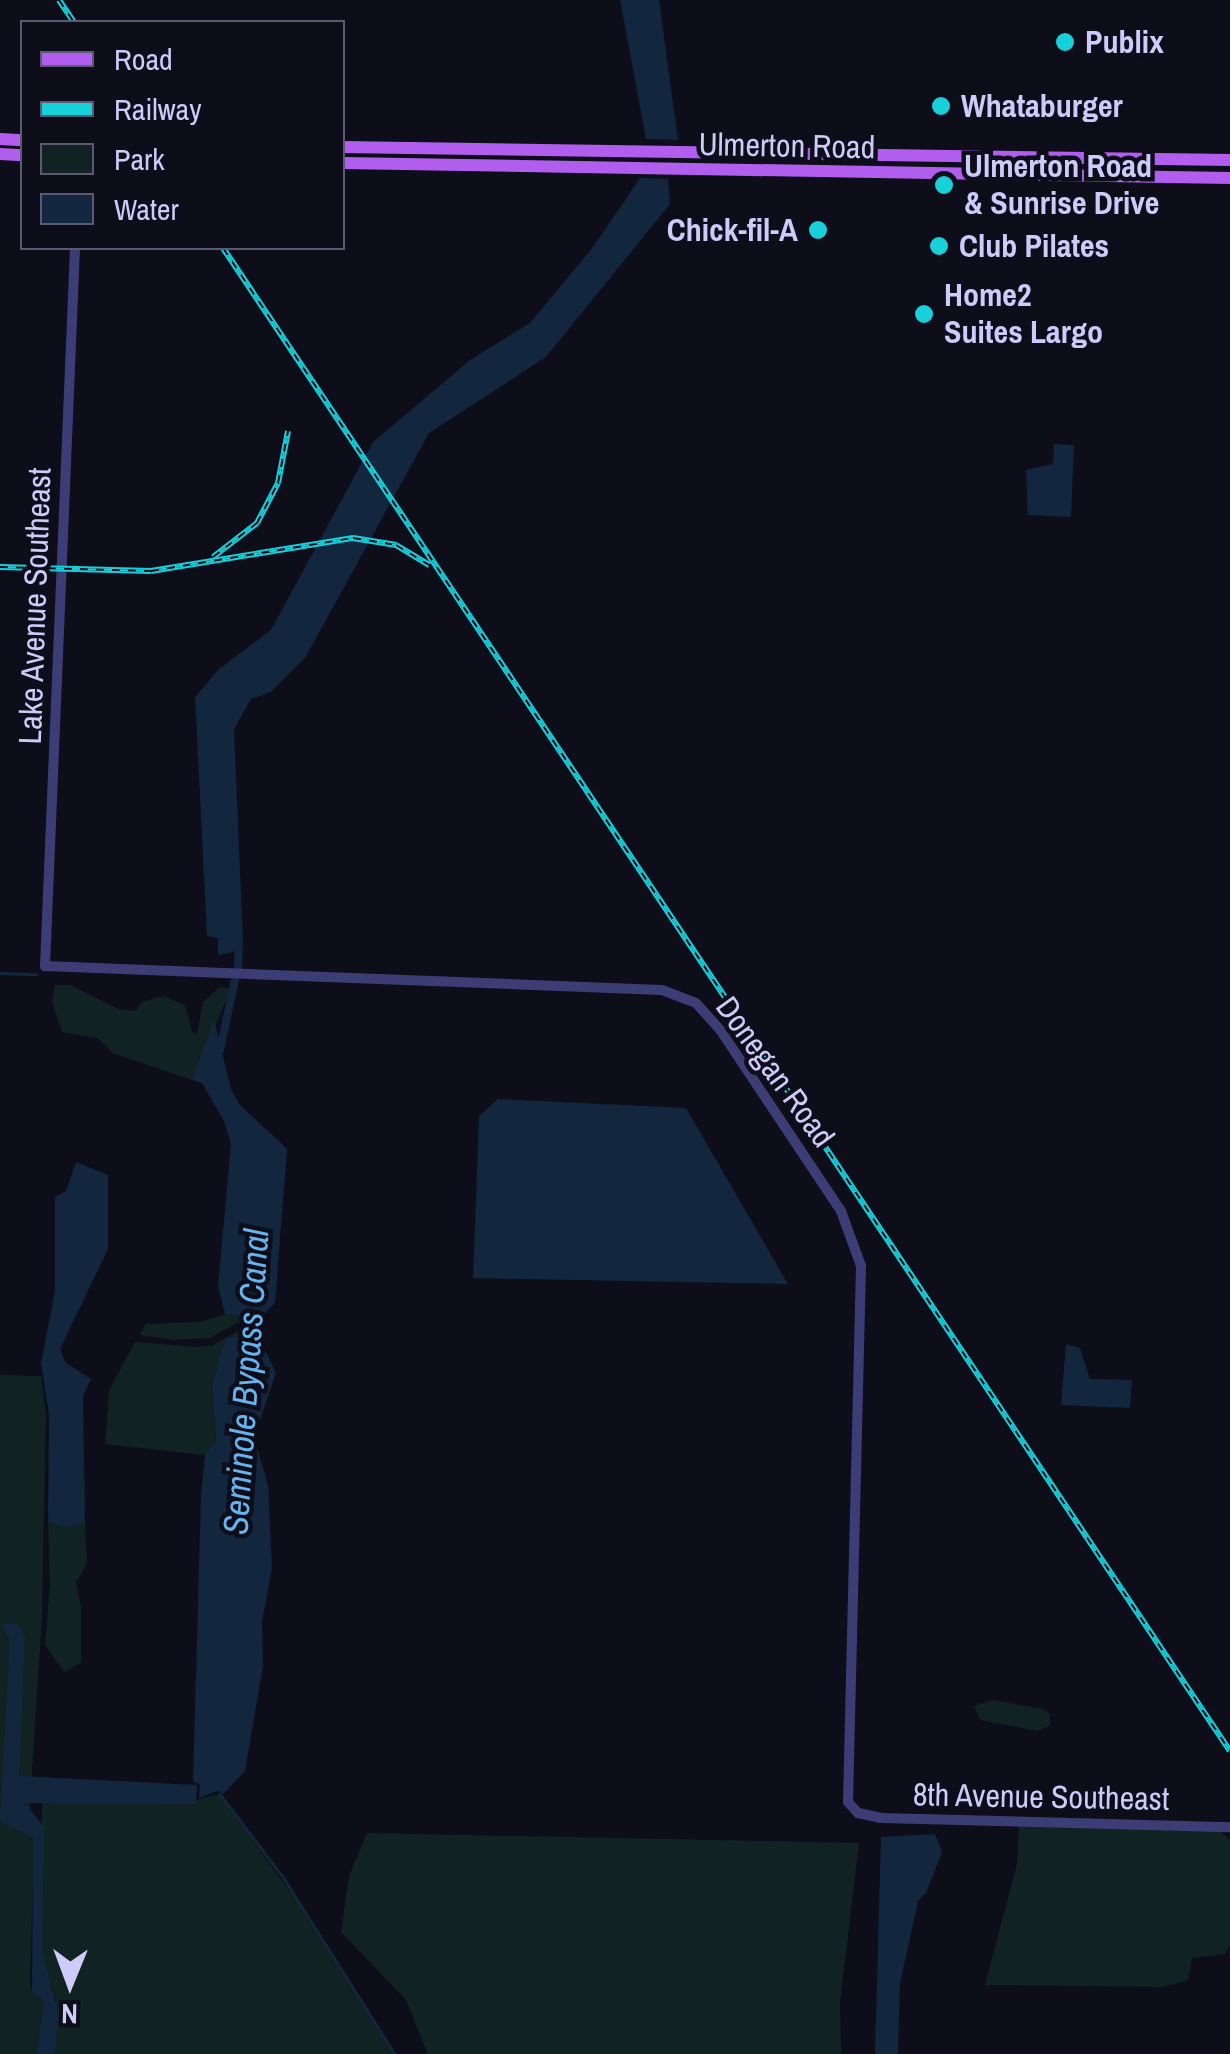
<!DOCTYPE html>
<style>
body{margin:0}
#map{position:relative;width:1230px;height:2054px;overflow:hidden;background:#0e0d1a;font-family:"Archivo Narrow",sans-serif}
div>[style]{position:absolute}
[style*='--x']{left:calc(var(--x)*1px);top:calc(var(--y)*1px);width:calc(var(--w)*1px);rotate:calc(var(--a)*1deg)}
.green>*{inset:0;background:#102322}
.water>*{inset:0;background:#12263e}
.stream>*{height:2.5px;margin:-1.25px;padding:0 1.25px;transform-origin:1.25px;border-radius:1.25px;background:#12263e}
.canal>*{height:8px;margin:-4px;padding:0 4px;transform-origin:4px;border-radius:4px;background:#12263e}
.minor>*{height:10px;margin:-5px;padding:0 5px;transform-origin:5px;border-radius:5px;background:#3c3d74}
.major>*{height:12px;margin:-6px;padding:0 6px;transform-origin:6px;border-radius:6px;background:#b15eee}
.rail>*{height:6px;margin-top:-3px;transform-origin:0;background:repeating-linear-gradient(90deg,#0e0d1a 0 8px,#17d0da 0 16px);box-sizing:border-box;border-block:2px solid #17d0da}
.dots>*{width:28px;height:28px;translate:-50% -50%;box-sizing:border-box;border:5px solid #0e0d1a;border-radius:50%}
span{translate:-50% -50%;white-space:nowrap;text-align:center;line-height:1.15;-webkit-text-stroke:9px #0e0d1a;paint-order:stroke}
.poi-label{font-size:32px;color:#cecbfa;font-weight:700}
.left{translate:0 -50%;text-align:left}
.right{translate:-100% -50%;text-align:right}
.street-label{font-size:32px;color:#cecbfa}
.water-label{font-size:35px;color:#64b5ef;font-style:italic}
.legend{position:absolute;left:20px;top:20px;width:325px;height:230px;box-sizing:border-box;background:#0e0d1a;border:2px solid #5b5974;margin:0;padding:12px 18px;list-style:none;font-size:30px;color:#cecbfa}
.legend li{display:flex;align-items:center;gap:20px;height:50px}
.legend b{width:50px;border:2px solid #5b5974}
.north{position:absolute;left:20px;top:1934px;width:100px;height:100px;-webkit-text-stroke:8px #0e0d1a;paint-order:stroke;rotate:181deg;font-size:28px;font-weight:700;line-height:40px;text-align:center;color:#cecbfa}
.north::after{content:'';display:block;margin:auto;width:35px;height:45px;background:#cecbfa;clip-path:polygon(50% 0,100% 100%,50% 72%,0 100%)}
</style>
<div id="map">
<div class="green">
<i style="clip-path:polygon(55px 985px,70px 985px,118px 1009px,135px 1011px,142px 1002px,163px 996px,185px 1005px,192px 1032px,197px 1034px,203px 1002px,220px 987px,231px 989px,192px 1080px,113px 1053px,98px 1038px,62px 1032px,52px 1002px)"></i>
<i style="clip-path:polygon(226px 1314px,257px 1317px,257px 1322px,237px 1323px,210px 1338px,174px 1340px,140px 1335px,146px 1324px,199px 1322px)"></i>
<i style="clip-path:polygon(257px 1330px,225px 1340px,212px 1385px,216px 1443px,205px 1455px,105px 1444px,109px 1390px,135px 1342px,198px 1347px,213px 1345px,238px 1331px)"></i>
<i style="clip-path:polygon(0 1375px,41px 1376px,46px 1414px,42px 1618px,30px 1803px,34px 1843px,30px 1981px,32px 1992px,44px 2000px,38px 2054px,0 2054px)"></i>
<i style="clip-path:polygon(48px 1521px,66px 1528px,85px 1523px,87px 1564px,76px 1582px,81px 1607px,81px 1663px,64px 1672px,45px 1645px,50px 1585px)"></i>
<i style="clip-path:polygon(993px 1700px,1043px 1709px,1050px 1714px,1050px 1726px,1038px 1731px,980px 1720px,974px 1706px)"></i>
<i style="clip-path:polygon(219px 1794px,293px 1896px,393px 2054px,52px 2054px,56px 2000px,41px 1950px,42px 1801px,188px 1802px)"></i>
<i style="clip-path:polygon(1019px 1826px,1220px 1831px,1230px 1840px,1230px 1944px,1225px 1954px,1192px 1958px,1188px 1980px,1162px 1987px,985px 1985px,1017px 1864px)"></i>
<i style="clip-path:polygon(367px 1833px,859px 1843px,840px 2003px,841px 2054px,428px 2054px,406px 2000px,341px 1932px,349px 1876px)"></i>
</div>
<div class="water">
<i style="clip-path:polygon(620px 0,659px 0,678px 140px,646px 139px)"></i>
<i style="clip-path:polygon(640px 178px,668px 179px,670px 204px,546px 357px,429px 433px,305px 658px,271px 692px,251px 699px,234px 729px,243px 940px,237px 951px,218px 955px,218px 938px,207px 936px,195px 697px,219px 669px,271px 630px,373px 442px,470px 360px,530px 323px,593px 247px)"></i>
<i style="clip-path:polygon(1054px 444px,1074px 445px,1071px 517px,1028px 515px,1026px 470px,1053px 464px)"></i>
<i style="clip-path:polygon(214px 1020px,231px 1089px,239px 1104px,287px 1149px,275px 1303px,261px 1317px,225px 1314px,218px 1286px,231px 1144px,224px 1121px,202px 1083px,192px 1080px)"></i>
<i style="clip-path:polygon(498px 1099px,686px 1108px,788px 1284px,473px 1278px,479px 1116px)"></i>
<i style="clip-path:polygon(76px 1162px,108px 1175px,108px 1249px,60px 1349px,65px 1362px,91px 1379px,83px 1396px,85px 1523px,66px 1528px,48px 1521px,49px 1414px,41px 1363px,55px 1291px,55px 1197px,66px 1191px)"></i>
<i style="clip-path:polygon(257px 1332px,276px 1373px,254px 1437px,268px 1485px,272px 1568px,262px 1622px,263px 1666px,245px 1771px,223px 1794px,218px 1791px,199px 1798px,200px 1785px,193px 1781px,201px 1496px,205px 1455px,216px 1442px,212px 1385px,225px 1339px)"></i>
<i style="clip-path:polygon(1066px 1344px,1080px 1348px,1090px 1379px,1132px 1380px,1130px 1408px,1061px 1405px)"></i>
<i style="clip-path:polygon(8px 1623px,19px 1625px,25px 1638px,19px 1776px,197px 1785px,196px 1804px,25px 1803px,44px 1827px,42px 1951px,59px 2014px,55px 2054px,37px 2054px,44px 2001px,32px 1992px,33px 1837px,0 1822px,9px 1655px,9px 1638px,1px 1625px)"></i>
<i style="clip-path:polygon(935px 1834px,942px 1852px,926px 1893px,918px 1901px,900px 1984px,898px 2054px,875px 2054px,881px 1837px)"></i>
</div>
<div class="stream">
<i style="--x:0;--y:973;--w:36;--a:2"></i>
<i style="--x:220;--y:1794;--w:104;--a:52.8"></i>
<i style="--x:283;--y:1877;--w:209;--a:57.7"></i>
</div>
<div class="canal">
<i style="--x:238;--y:969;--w:30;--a:-88"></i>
<i style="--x:220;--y:1050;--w:72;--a:-77.9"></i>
<i style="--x:249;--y:1340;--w:30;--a:-88"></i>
</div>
<div class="minor">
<i style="--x:75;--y:248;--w:719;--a:92.39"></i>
<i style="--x:45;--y:966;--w:617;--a:2.23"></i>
<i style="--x:662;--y:990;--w:36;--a:21"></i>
<i style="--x:696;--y:1003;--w:38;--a:48"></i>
<i style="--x:721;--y:1031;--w:216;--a:56.3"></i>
<i style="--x:841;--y:1211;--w:59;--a:70"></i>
<i style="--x:861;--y:1266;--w:536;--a:91.39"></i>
<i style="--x:848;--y:1802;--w:15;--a:48"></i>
<i style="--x:858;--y:1813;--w:24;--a:12"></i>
<i style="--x:881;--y:1818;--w:349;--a:1.5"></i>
</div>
<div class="major">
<i style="--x:0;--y:139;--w:22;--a:3"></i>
<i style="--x:342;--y:147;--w:888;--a:0.84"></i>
<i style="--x:0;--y:154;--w:22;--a:3"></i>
<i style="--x:342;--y:163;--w:888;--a:0.97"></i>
</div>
<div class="rail">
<i style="--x:59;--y:0;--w:27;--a:56"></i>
<i style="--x:223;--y:248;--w:1809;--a:56.18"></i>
<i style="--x:213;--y:557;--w:56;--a:-37.7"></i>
<i style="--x:257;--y:523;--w:45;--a:-62.3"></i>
<i style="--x:278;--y:483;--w:53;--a:-79.1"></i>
<i style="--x:0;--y:567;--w:151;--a:1.5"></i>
<i style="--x:151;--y:571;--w:205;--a:-9.3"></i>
<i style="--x:353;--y:538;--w:44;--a:9.2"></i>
<i style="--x:396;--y:545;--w:39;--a:31"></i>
</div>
<div class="dots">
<i style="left:1065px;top:42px;background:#17d0da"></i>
<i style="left:941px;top:106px;background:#17d0da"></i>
<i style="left:944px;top:185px;background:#17d0da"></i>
<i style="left:818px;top:230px;background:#17d0da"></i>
<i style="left:939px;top:246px;background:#17d0da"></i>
<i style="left:924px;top:314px;background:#17d0da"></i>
</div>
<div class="poi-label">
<span class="left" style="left:1085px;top:42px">Publix</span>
<span class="left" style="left:961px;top:106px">Whataburger</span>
<span class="left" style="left:964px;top:185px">Ulmerton Road<br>&amp; Sunrise Drive</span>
<span class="right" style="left:798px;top:230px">Chick-fil-A</span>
<span class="left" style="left:959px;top:246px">Club Pilates</span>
<span class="left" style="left:944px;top:314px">Home2<br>Suites Largo</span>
</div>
<div class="street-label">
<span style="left:787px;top:146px;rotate:1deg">Ulmerton Road</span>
<span style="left:35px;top:606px;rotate:-88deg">Lake Avenue Southeast</span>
<span style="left:775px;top:1072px;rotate:54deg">Donegan Road</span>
<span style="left:1041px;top:1797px;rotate:1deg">8th Avenue Southeast</span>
</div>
<div class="water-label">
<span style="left:246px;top:1382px;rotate:-86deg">Seminole Bypass Canal</span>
</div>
<ul class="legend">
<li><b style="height:12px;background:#b15eee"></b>Road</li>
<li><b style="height:12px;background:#17d0da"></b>Railway</li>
<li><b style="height:28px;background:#102322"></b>Park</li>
<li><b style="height:28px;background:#12263e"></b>Water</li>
</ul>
<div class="north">N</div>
</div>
